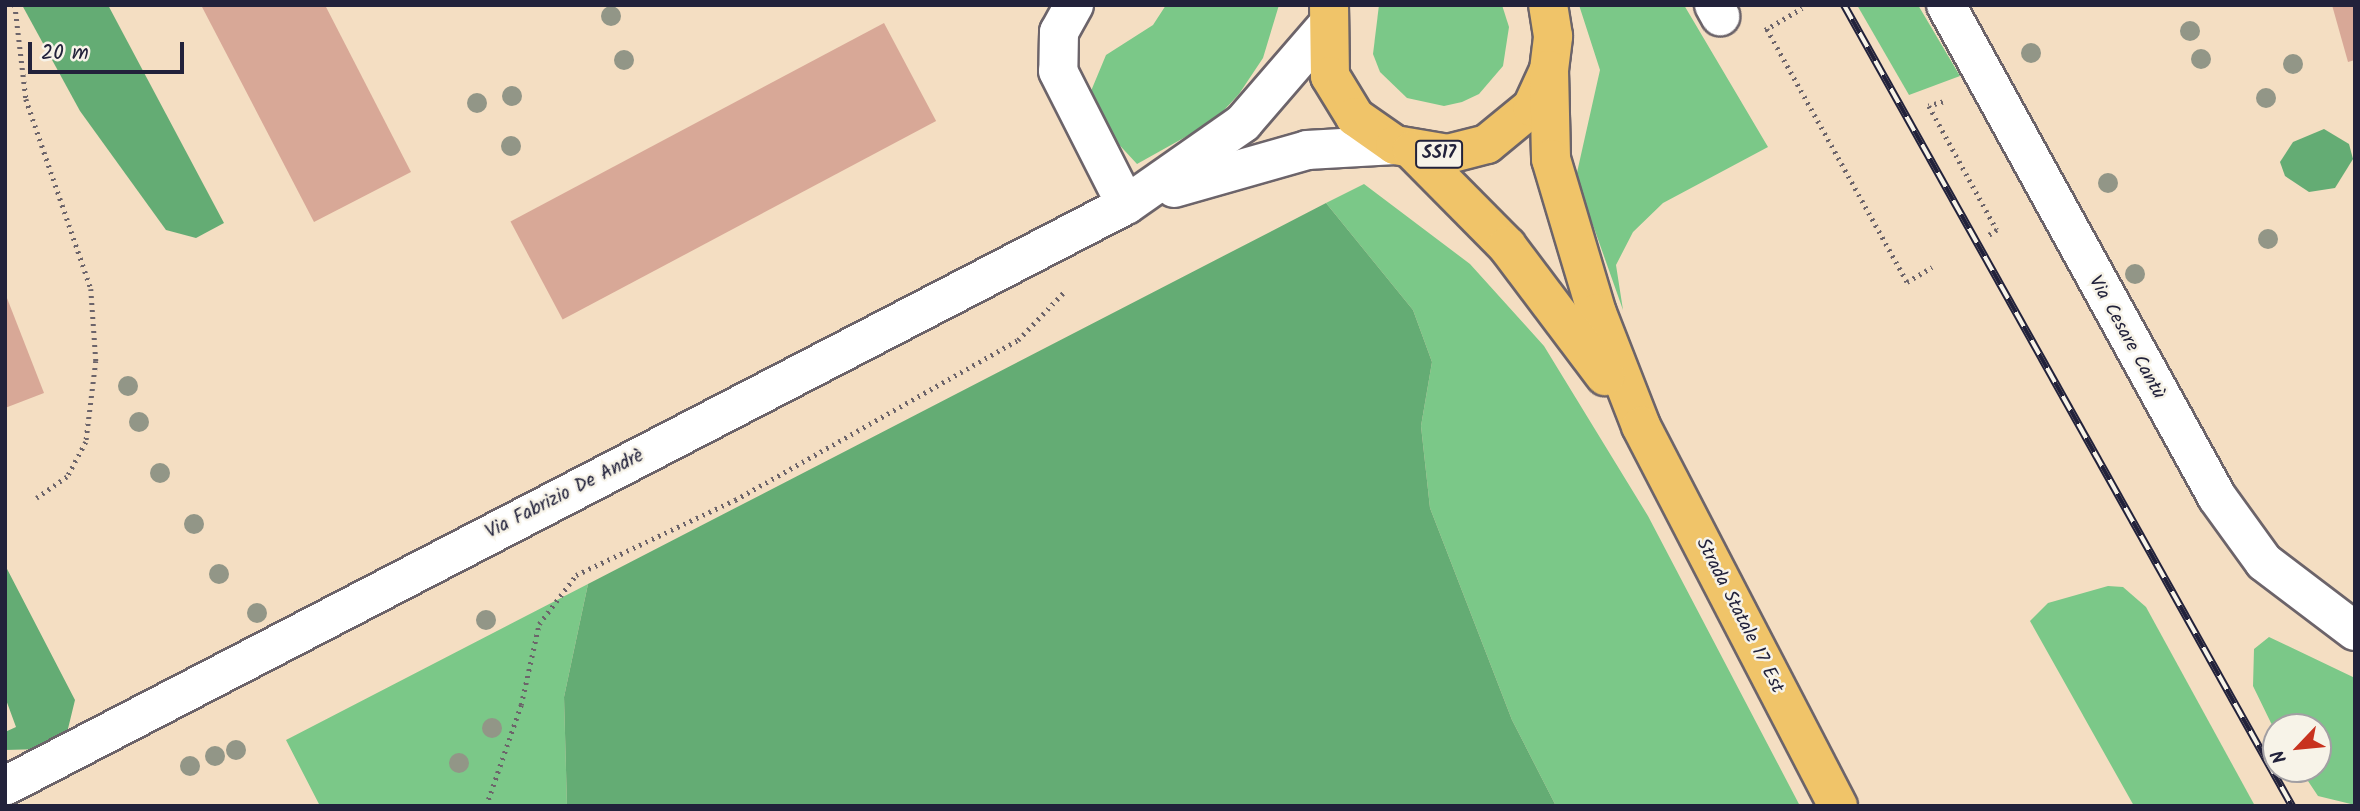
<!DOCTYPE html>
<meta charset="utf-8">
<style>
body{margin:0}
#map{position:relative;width:2360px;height:811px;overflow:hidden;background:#f4dec2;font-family:Kalam,sans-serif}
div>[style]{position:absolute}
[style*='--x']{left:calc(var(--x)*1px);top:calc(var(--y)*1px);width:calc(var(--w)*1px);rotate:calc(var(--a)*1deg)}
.green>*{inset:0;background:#7bc888}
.forest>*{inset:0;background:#64ac74}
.building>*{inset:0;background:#d8a897;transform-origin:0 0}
.path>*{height:4.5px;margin-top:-2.25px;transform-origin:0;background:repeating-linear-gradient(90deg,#6c646a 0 2px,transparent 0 7px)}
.roads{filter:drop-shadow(2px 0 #6c646a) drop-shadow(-2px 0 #6c646a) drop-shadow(0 2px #6c646a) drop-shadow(0 -2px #6c646a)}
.minor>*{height:38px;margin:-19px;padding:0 19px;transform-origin:19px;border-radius:19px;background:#fff}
.major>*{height:38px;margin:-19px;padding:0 19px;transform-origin:19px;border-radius:19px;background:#f0c469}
.rail>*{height:8px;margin-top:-4px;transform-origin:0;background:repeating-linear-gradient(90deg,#f7f3e8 0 16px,#22223b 0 32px);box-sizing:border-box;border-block:2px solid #22223b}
.trees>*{width:20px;height:20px;margin:-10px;border-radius:50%;background:#929687}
span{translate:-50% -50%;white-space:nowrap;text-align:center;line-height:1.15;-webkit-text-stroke:5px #f7f3e8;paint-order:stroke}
.shield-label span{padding:2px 5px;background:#f7f3e8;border:2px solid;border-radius:5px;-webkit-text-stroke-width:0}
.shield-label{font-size:18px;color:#22223b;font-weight:700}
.street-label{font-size:19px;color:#22223b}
.frame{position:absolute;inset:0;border:7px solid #22223b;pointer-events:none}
.north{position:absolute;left:2262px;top:713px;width:70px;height:70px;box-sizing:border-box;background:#f7f3e8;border:2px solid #a29fa3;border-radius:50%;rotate:244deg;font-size:19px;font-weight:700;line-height:28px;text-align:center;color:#22223b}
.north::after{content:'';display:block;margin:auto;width:24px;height:32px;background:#c8321e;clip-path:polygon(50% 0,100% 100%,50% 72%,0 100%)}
.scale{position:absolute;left:28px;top:42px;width:156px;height:32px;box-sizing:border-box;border:4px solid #22223b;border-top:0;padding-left:9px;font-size:21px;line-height:24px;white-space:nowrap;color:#22223b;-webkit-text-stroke:5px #f7f3e8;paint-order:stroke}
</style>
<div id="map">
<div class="green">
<i style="clip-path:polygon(1166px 5px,1279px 5px,1263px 58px,1239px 94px,1214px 121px,1137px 164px,1112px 137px,1091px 91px,1106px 55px,1153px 25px)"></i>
<i style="clip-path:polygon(1379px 5px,1502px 5px,1509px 27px,1503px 66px,1479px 94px,1462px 102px,1444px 106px,1407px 98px,1380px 72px,1373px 54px)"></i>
<i style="clip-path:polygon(1579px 5px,1684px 5px,1768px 147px,1663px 203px,1633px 232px,1616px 265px,1623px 310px,1576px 177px,1600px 70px)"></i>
<i style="clip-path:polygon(1857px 5px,1918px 5px,1960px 76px,1909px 95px)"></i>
<i style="clip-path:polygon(1364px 184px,1470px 264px,1544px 346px,1648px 516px,1800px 806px,1556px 806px,1512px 720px,1430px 508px,1421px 426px,1432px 362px,1413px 310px,1326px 203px)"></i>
<i style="clip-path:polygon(588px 584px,564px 697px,567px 806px,320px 806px,286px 740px)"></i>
<i style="clip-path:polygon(2108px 586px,2123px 587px,2146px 607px,2255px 806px,2134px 806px,2030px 621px,2048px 603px)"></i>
<i style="clip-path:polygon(2269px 637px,2355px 678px,2355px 805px,2318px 796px,2300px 769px,2318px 769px,2318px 727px,2276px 731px,2271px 723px,2253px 686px,2254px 649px)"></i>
</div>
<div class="forest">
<i style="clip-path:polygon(22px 5px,108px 5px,224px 223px,196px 238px,166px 230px,80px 111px)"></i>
<i style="clip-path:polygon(2324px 129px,2349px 144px,2353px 159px,2335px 188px,2309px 192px,2285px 176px,2280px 162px,2293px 142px)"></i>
<i style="clip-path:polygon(1326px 203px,1413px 310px,1432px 362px,1421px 426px,1430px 508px,1512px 720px,1556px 806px,567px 806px,564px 697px,588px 584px)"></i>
<i style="clip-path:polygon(5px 565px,75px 700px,66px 737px,42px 749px,5px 750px,5px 732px,16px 727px,5px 697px)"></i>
</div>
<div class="building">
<i style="clip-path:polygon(201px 5px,325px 5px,411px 172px,314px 222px)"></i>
<i style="clip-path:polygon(2332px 5px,2355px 5px,2355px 60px,2348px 62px)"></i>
<i style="left:884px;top:23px;width:111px;height:423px;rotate:62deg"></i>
<i style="clip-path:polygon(5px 293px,44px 393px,5px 408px)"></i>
</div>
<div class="path">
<i style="--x:15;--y:5;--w:95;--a:83.3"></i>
<i style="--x:26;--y:99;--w:201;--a:71.1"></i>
<i style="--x:91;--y:289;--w:72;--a:86"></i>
<i style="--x:96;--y:361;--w:82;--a:97"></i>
<i style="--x:86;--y:442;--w:40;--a:118"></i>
<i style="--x:67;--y:477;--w:37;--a:145"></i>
<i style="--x:1767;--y:29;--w:289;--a:61"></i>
<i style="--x:1907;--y:282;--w:29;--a:-31"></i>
<i style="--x:1765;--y:30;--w:43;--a:-30.7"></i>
<i style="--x:1943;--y:102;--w:15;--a:164"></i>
<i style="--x:1929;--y:106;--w:141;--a:61.3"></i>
<i style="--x:1997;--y:230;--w:11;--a:146"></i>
<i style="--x:486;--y:806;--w:107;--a:-70.9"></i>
<i style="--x:521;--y:705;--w:83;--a:-77.5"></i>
<i style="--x:539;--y:624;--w:61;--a:-52.9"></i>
<i style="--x:576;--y:575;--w:176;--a:-25.3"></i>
<i style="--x:735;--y:500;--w:325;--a:-29.5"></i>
<i style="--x:1018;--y:340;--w:66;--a:-46.2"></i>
</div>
<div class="roads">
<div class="minor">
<i style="--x:1074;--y:5;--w:31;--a:119"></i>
<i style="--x:1059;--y:32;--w:39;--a:91"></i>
<i style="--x:1058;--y:71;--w:150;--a:63.1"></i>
<i style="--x:1714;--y:5;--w:13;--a:61"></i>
<i style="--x:1946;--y:5;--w:562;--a:61.15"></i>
<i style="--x:2217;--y:497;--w:80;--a:54.1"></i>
<i style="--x:2264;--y:562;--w:114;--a:37.2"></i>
<i style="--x:1174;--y:188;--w:138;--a:-15.9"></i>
<i style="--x:1307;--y:150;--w:88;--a:-3.3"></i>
<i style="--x:5;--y:786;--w:1263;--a:-27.4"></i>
<i style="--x:1126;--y:205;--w:143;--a:-35"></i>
<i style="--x:1243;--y:123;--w:125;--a:-49.2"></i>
</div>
<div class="major">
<i style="--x:1329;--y:5;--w:71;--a:89.2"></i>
<i style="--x:1330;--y:76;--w:48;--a:58.6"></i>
<i style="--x:1355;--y:117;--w:49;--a:35"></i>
<i style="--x:1395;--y:145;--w:54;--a:9.6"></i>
<i style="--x:1448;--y:154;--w:40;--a:-14.4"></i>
<i style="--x:1487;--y:144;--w:58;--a:-39.4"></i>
<i style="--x:1532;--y:107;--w:41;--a:-65.3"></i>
<i style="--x:1549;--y:70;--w:34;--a:-83"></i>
<i style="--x:1553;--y:36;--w:31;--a:-99"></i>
<i style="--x:1549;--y:70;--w:89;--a:88.7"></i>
<i style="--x:1551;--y:159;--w:161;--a:73.4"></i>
<i style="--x:1597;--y:313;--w:121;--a:68.7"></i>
<i style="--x:1641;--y:426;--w:428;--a:62.6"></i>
<i style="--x:1412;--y:150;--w:135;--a:45.3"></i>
<i style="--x:1507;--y:246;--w:163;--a:53"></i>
</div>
</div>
<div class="rail">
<i style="--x:1844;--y:5;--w:918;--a:60.78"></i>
</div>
<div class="trees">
<i style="left:611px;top:16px"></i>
<i style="left:2190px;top:31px"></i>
<i style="left:2031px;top:53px"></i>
<i style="left:2201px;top:59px"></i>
<i style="left:624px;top:60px"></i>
<i style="left:2293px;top:64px"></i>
<i style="left:512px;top:96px"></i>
<i style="left:2266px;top:98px"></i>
<i style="left:477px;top:103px"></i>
<i style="left:511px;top:146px"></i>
<i style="left:2108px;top:183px"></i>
<i style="left:2268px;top:239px"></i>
<i style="left:2135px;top:274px"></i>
<i style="left:128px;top:386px"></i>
<i style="left:139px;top:422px"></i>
<i style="left:160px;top:473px"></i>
<i style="left:194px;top:524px"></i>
<i style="left:219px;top:574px"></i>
<i style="left:257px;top:613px"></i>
<i style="left:486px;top:620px"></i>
<i style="left:492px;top:728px"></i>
<i style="left:236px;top:750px"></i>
<i style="left:215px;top:756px"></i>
<i style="left:459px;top:763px"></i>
<i style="left:190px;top:766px"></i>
</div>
<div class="shield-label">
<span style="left:1439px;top:154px">SS17</span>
</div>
<div class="street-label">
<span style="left:2126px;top:338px;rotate:61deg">Via Cesare Cantù</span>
<span style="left:565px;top:495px;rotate:-27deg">Via Fabrizio De Andrè</span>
<span style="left:1739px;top:616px;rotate:63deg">Strada Statale 17 Est</span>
</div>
<div class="frame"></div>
<div class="north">N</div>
<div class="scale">20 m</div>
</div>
